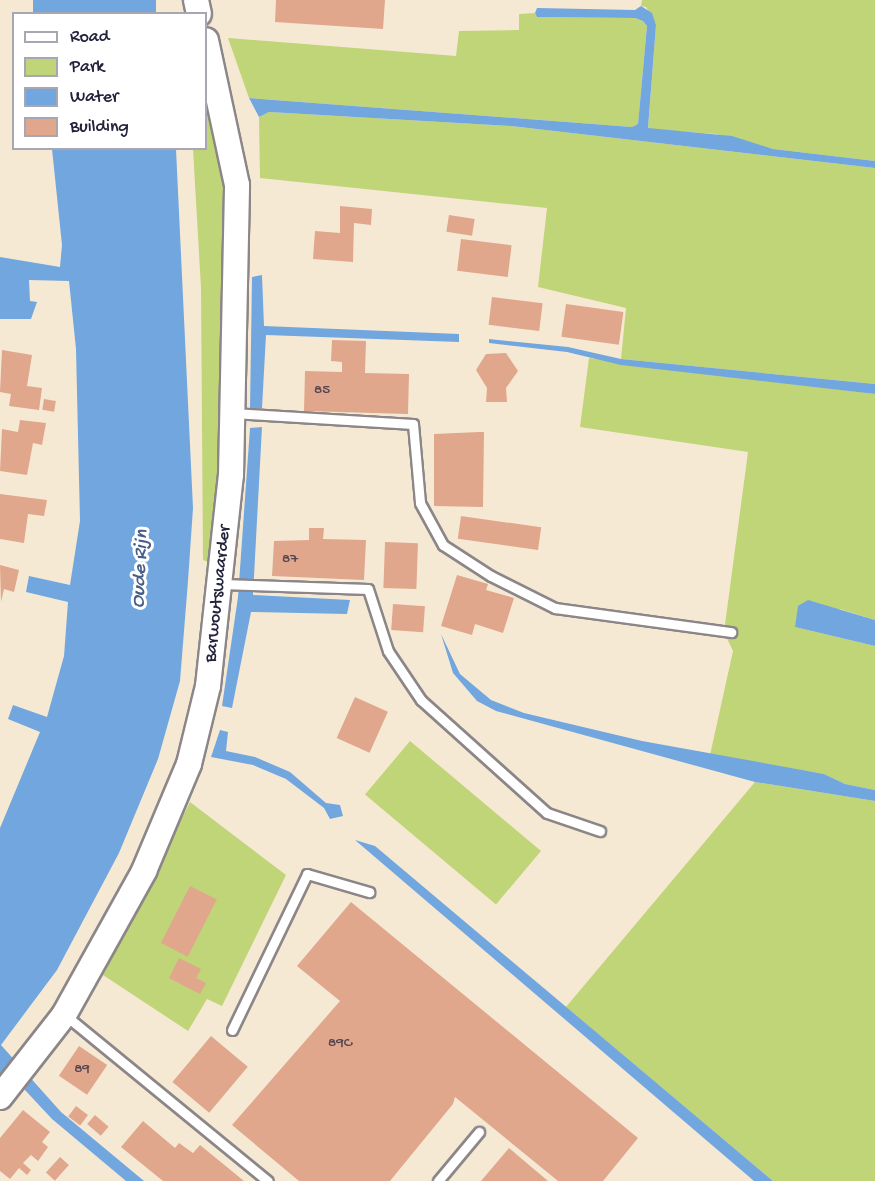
<!DOCTYPE html>
<style>
body{margin:0}
#map{position:relative;width:875px;height:1181px;overflow:hidden;background:#f6e9d4;font-family:"Gochi Hand",sans-serif}
div>[style]{position:absolute}
[style*='--x']{left:calc(var(--x)*1px);top:calc(var(--y)*1px);width:calc(var(--w)*1px);rotate:calc(var(--a)*1deg)}
.green>*{inset:0;background:#c0d478;transform-origin:0 0}
.water>*{inset:0;background:#72a6df;transform-origin:0 0}
.building>*{inset:0;background:#e0a78c;transform-origin:0 0}
.roads{filter:drop-shadow(2px 0 #8c8688) drop-shadow(-2px 0 #8c8688) drop-shadow(0 2px #8c8688) drop-shadow(0 -2px #8c8688)}
.service>*{height:9px;margin:-4.5px;padding:0 4.5px;transform-origin:4.5px;border-radius:4.5px;background:#fff}
.tertiary>*{height:24px;margin:-12px;padding:0 12px;transform-origin:12px;border-radius:12px;background:#fff}
span{translate:-50% -50%;white-space:nowrap;text-align:center;line-height:1.15;-webkit-text-stroke:6px #fff;paint-order:stroke}
.number-label{font-size:15px;color:#52434f}
.number-label span{-webkit-text-stroke-width:0}
.street-label{font-size:18px;color:#22223b}
.water-label{font-size:20px;color:#465d85;font-style:italic}
.legend{position:absolute;left:12px;top:12px;width:195px;height:138px;box-sizing:border-box;background:#fff;border:2px solid #a7a7b1;margin:0;padding:8px 10px;list-style:none;font-size:18px;color:#22223b}
.legend li{display:flex;align-items:center;gap:12px;height:30px}
.legend b{width:30px;border:2px solid #a7a7b1}
</style>
<div id="map">
<div class="green">
<i style="clip-path:polygon(642px 0,875px 0,875px 161px,773px 149px,716px 134px,648px 129px,656px 25px,646px 7px,641px 6px)"></i>
<i style="clip-path:polygon(535px 13px,537px 17px,635px 18px,643px 21px,647px 26px,638px 124px,632px 127px,249px 98px,228px 38px,456px 56px,459px 31px,519px 30px,519px 14px)"></i>
<i style="clip-path:polygon(206px 94px,224px 191px,228px 246px,220px 465px,211px 563px,203px 560px,201px 288px,193px 149px,206px 148px)"></i>
<i style="clip-path:polygon(269px 112px,511px 126px,875px 168px,875px 384px,621px 359px,626px 308px,538px 287px,547px 208px,260px 178px,259px 117px)"></i>
<i style="clip-path:polygon(589px 358px,875px 394px,875px 620px,840px 609px,795px 627px,875px 646px,875px 790px,845px 784px,824px 774px,710px 755px,733px 651px,724px 632px,748px 452px,580px 427px)"></i>
<i style="left:410px;top:741px;width:171px;height:70px;rotate:40deg"></i>
<i style="clip-path:polygon(755px 782px,875px 801px,875px 1181px,773px 1181px,566px 1007px)"></i>
<i style="clip-path:polygon(190px 802px,286px 875px,222px 1006px,207px 999px,188px 1031px,103px 975px)"></i>
</div>
<div class="water">
<i style="left:33px;top:0;width:123px;height:14px"></i>
<i style="clip-path:polygon(641px 6px,652px 13px,656px 25px,648px 128px,732px 136px,773px 149px,875px 161px,875px 168px,511px 126px,269px 112px,259px 117px,249px 98px,632px 127px,638px 124px,647px 26px,643px 21px,635px 18px,537px 17px,535px 13px,537px 8px,635px 10px)"></i>
<i style="clip-path:polygon(52px 149px,176px 149px,193px 508px,188px 581px,180px 681px,158px 759px,119px 853px,57px 970px,1px 1045px,61px 1112px,144px 1181px,126px 1181px,52px 1119px,24px 1089px,0 1077px,0 828px,40px 732px,8px 719px,13px 705px,47px 717px,64px 656px,68px 602px,26px 592px,29px 576px,70px 585px,80px 521px,76px 349px,69px 281px,29px 280px,30px 301px,37px 302px,31px 319px,0 319px,0 257px,60px 267px,62px 245px)"></i>
<i style="clip-path:polygon(262px 275px,264px 326px,459px 334px,459px 342px,266px 335px,262px 408px,250px 408px,252px 277px)"></i>
<i style="clip-path:polygon(489px 339px,568px 347px,621px 359px,875px 384px,875px 394px,621px 365px,567px 352px,489px 343px)"></i>
<i style="clip-path:polygon(262px 427px,253px 595px,350px 600px,347px 614px,251px 612px,232px 708px,222px 706px,238px 597px,250px 428px)"></i>
<i style="clip-path:polygon(808px 600px,875px 620px,875px 646px,795px 627px,798px 606px)"></i>
<i style="clip-path:polygon(441px 634px,460px 674px,491px 700px,524px 713px,642px 741px,824px 774px,845px 784px,875px 790px,875px 801px,755px 782px,496px 711px,477px 701px,453px 673px)"></i>
<i style="clip-path:polygon(220px 730px,228px 732px,226px 751px,255px 757px,290px 772px,326px 803px,340px 805px,343px 816px,330px 819px,324px 808px,286px 779px,253px 765px,211px 757px)"></i>
<i style="clip-path:polygon(355px 840px,375px 846px,773px 1181px,754px 1181px)"></i>
</div>
<div class="building">
<i style="clip-path:polygon(276px 0,385px 0,383px 29px,275px 22px)"></i>
<i style="clip-path:polygon(340px 206px,372px 209px,371px 225px,354px 223px,353px 262px,313px 259px,315px 231px,340px 233px)"></i>
<i style="left:449px;top:215px;width:26px;height:17px;rotate:9deg"></i>
<i style="left:461px;top:239px;width:51px;height:32px;rotate:7deg"></i>
<i style="left:492px;top:297px;width:51px;height:28px;rotate:7deg"></i>
<i style="left:566px;top:304px;width:58px;height:33px;rotate:8deg"></i>
<i style="clip-path:polygon(332px 340px,366px 341px,365px 373px,409px 374px,408px 414px,304px 411px,305px 371px,342px 372px,342px 362px,331px 361px)"></i>
<i style="clip-path:polygon(2px 350px,32px 355px,27px 386px,42px 388px,39px 410px,9px 406px,11px 394px,0 392px)"></i>
<i style="clip-path:polygon(506px 353px,518px 371px,506px 388px,507px 402px,486px 402px,487px 388px,476px 370px,486px 354px)"></i>
<i style="left:44px;top:399px;width:12px;height:11px;rotate:9deg"></i>
<i style="clip-path:polygon(20px 420px,46px 423px,42px 445px,33px 443px,27px 475px,0 471px,2px 429px,18px 432px)"></i>
<i style="clip-path:polygon(479px 432px,484px 432px,483px 507px,434px 506px,434px 434px)"></i>
<i style="clip-path:polygon(0 494px,47px 500px,44px 516px,28px 514px,24px 543px,0 539px)"></i>
<i style="left:461px;top:516px;width:81px;height:23px;rotate:8deg"></i>
<i style="clip-path:polygon(309px 528px,324px 528px,323px 539px,366px 540px,364px 580px,272px 576px,274px 541px,309px 540px)"></i>
<i style="left:385px;top:542px;width:33px;height:46px;rotate:2deg"></i>
<i style="clip-path:polygon(0 565px,19px 570px,14px 592px,4px 589px,1px 602px)"></i>
<i style="clip-path:polygon(457px 575px,488px 584px,486px 590px,514px 598px,503px 633px,475px 624px,472px 635px,441px 626px)"></i>
<i style="left:393px;top:604px;width:32px;height:26px;rotate:4deg"></i>
<i style="left:355px;top:697px;width:36px;height:45px;rotate:24deg"></i>
<i style="left:190px;top:886px;width:30px;height:64px;rotate:27deg"></i>
<i style="clip-path:polygon(351px 902px,638px 1138px,603px 1181px,558px 1181px,455px 1097px,453px 1104px,390px 1181px,299px 1181px,232px 1125px,340px 1001px,297px 966px)"></i>
<i style="clip-path:polygon(179px 958px,201px 969px,196px 978px,206px 983px,200px 994px,169px 978px)"></i>
<i style="left:211px;top:1036px;width:48px;height:60px;rotate:40deg"></i>
<i style="left:79px;top:1046px;width:34px;height:36px;rotate:34deg"></i>
<i style="left:76px;top:1106px;width:15px;height:13px;rotate:37deg"></i>
<i style="clip-path:polygon(23px 1110px,50px 1132px,42px 1142px,48px 1147px,38px 1161px,31px 1155px,23px 1163px,31px 1170px,27px 1175px,19px 1168px,10px 1179px,0 1171px,0 1138px)"></i>
<i style="left:95px;top:1115px;width:18px;height:12px;rotate:41deg"></i>
<i style="clip-path:polygon(143px 1121px,175px 1148px,179px 1143px,193px 1153px,200px 1145px,244px 1181px,163px 1181px,121px 1147px)"></i>
<i style="clip-path:polygon(509px 1148px,548px 1181px,481px 1181px)"></i>
<i style="left:60px;top:1157px;width:12px;height:21px;rotate:42deg"></i>
</div>
<div class="roads">
<div class="service">
<i style="--x:233;--y:413;--w:180;--a:3.5"></i>
<i style="--x:413;--y:424;--w:79;--a:84.9"></i>
<i style="--x:420;--y:503;--w:48;--a:61.3"></i>
<i style="--x:443;--y:545;--w:57;--a:32.9"></i>
<i style="--x:491;--y:576;--w:72;--a:26.6"></i>
<i style="--x:555;--y:608;--w:178;--a:7.8"></i>
<i style="--x:222;--y:584;--w:146;--a:2"></i>
<i style="--x:368;--y:589;--w:65;--a:72.1"></i>
<i style="--x:388;--y:651;--w:59;--a:56"></i>
<i style="--x:421;--y:700;--w:169;--a:41.9"></i>
<i style="--x:547;--y:813;--w:56;--a:18.8"></i>
<i style="--x:65;--y:1015;--w:262;--a:39.3"></i>
<i style="--x:232;--y:1030;--w:173;--a:-64.3"></i>
<i style="--x:307;--y:874;--w:65;--a:16.2"></i>
<i style="--x:438;--y:1181;--w:64;--a:-50.1"></i>
</div>
<div class="tertiary">
<i style="--x:196;--y:0;--w:14;--a:78"></i>
<i style="--x:0;--y:1097;--w:104;--a:-52"></i>
<i style="--x:64;--y:1015;--w:165;--a:-60.9"></i>
<i style="--x:144;--y:871;--w:116;--a:-67.2"></i>
<i style="--x:189;--y:764;--w:80;--a:-76.3"></i>
<i style="--x:208;--y:686;--w:212;--a:-83.8"></i>
<i style="--x:231;--y:475;--w:290;--a:-88.8"></i>
<i style="--x:237;--y:185;--w:148;--a:-102.1"></i>
</div>
</div>
<div class="number-label">
<span style="left:322px;top:391px">85</span>
<span style="left:290px;top:560px">87</span>
<span style="left:340px;top:1044px">89C</span>
<span style="left:82px;top:1070px">89</span>
</div>
<div class="street-label">
<span style="left:219px;top:594px;rotate:-84deg">Barwoutswaarder</span>
</div>
<div class="water-label">
<span style="left:141px;top:569px;rotate:-87deg">Oude Rijn</span>
</div>
<ul class="legend">
<li><b style="height:8px;background:#fff"></b>Road</li>
<li><b style="height:16px;background:#c0d478"></b>Park</li>
<li><b style="height:16px;background:#72a6df"></b>Water</li>
<li><b style="height:16px;background:#e0a78c"></b>Building</li>
</ul>
</div>
